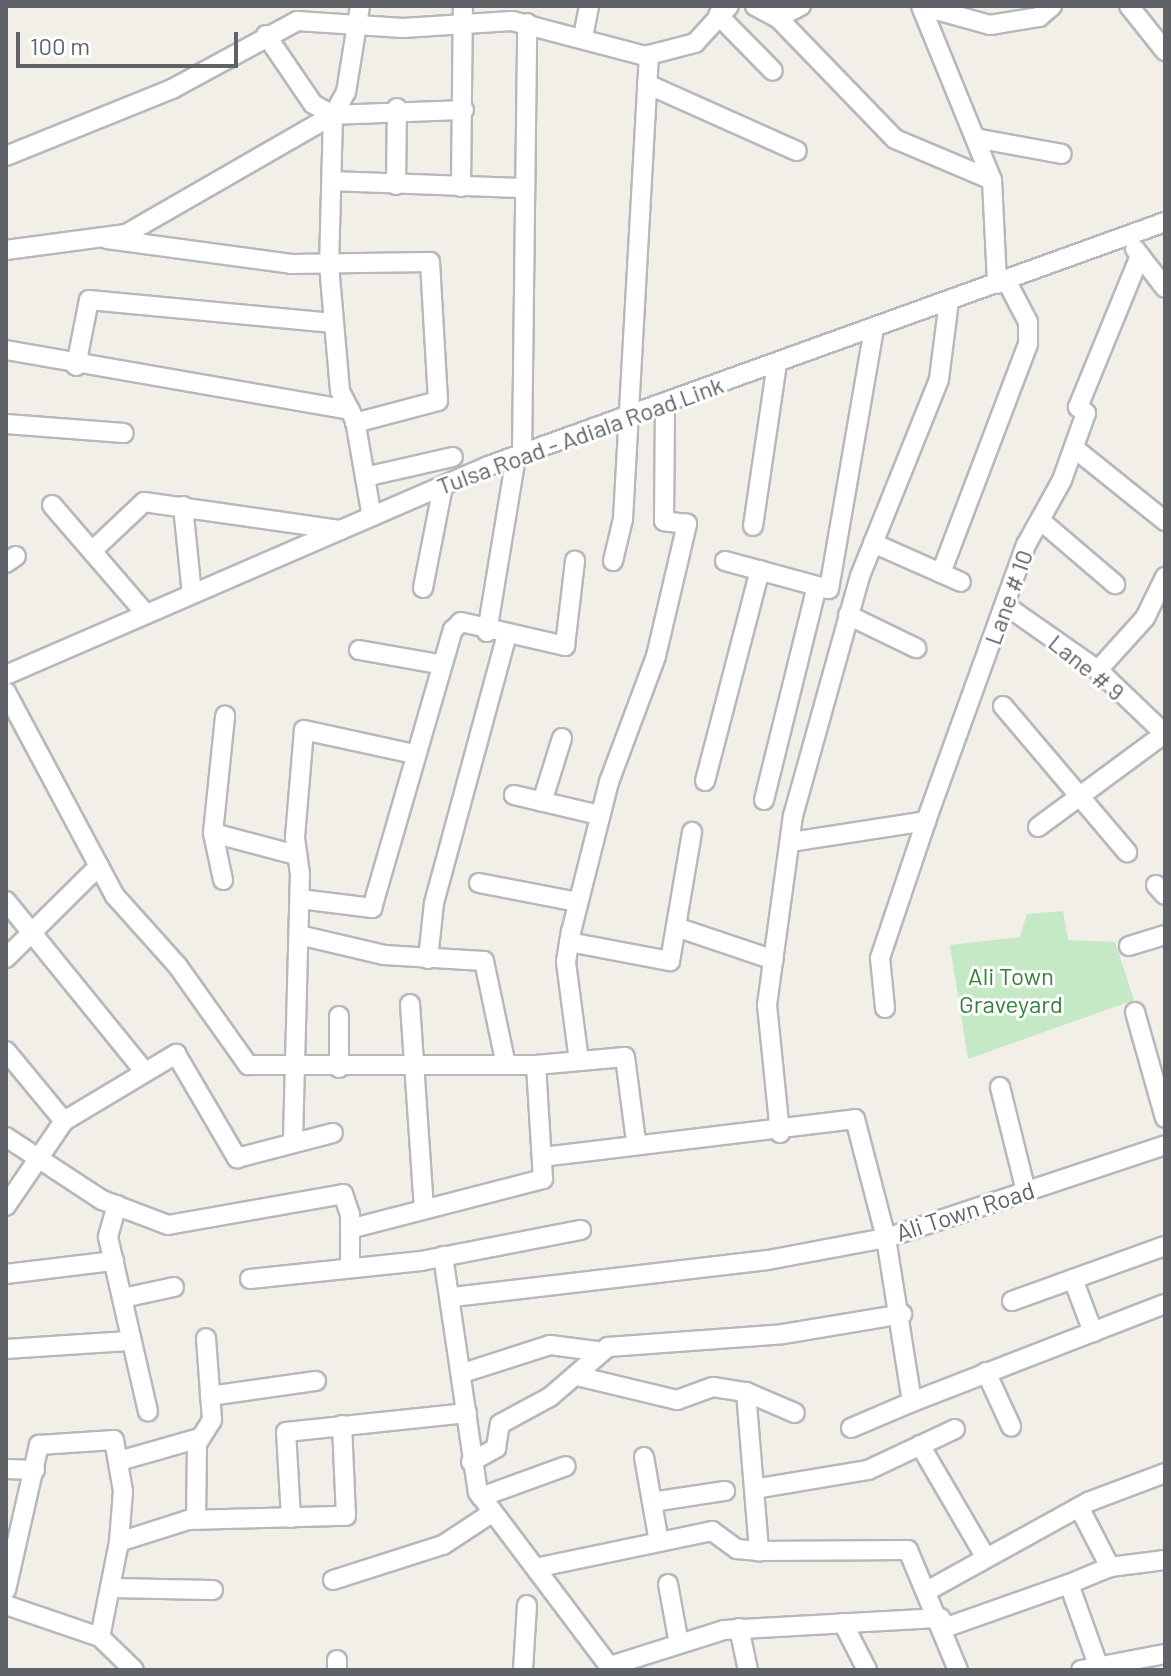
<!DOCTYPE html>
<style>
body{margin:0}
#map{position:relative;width:1171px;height:1676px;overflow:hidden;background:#f1efe8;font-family:Barlow,sans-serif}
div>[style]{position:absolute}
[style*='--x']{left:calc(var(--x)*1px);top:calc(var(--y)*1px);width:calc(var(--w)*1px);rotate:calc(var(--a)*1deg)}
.green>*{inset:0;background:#c5e8c5}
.roads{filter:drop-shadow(2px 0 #b5b8bc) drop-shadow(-2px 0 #b5b8bc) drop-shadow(0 2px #b5b8bc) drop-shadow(0 -2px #b5b8bc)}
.street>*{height:18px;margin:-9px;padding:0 9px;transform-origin:9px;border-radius:9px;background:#fff}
span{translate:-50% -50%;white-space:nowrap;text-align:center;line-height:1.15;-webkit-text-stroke:6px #fff;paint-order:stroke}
.street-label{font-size:24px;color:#5f6368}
.park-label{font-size:24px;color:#348238}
.frame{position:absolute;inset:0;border:8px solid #5f6368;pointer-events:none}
.scale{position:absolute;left:16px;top:32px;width:222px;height:36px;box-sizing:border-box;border:4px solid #5f6368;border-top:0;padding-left:10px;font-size:24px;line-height:28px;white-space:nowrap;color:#5f6368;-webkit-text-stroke:6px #fff;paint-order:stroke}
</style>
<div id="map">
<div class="green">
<i style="clip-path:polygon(1063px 911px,1068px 940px,1115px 942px,1134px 1000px,968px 1059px,950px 945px,1020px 937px,1027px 914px)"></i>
</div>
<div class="roads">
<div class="street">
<i style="--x:360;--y:6;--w:87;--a:99.2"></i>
<i style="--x:346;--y:92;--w:26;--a:119"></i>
<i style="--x:333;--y:115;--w:150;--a:91.5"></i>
<i style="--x:329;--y:265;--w:126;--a:85"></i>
<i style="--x:340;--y:391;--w:33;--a:63"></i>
<i style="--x:355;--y:420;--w:98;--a:80.1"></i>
<i style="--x:755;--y:6;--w:26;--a:28"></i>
<i style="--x:778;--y:18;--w:168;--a:46"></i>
<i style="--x:895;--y:139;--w:105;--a:22.9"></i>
<i style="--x:921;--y:6;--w:188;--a:67.8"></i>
<i style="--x:992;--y:180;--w:104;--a:87.2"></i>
<i style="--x:922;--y:6;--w:71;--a:15.6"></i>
<i style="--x:990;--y:25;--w:50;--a:-9.3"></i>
<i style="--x:1039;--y:17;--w:17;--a:-40"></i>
<i style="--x:1129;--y:6;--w:58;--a:51.3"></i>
<i style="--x:718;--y:15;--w:78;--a:45.5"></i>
<i style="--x:778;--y:18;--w:26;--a:-28"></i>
<i style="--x:266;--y:35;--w:83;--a:55.7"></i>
<i style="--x:313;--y:104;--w:23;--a:29"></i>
<i style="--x:583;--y:37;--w:32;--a:-79"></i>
<i style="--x:647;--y:84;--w:164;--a:24.1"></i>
<i style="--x:975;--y:138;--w:88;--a:10.4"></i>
<i style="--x:6;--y:156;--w:179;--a:-22"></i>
<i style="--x:172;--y:89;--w:142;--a:-28.5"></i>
<i style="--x:297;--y:21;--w:106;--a:3.8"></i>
<i style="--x:403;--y:28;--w:109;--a:-3.7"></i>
<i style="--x:512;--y:21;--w:138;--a:14.7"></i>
<i style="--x:645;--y:56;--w:52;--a:-14.6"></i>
<i style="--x:695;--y:43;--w:50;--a:-47.4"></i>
<i style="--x:332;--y:181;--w:193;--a:2.1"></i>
<i style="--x:396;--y:185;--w:77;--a:-89.3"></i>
<i style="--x:461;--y:187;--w:181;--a:-89.4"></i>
<i style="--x:107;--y:239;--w:186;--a:7.7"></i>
<i style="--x:291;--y:264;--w:139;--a:-0.8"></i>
<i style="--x:430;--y:262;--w:139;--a:86.7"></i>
<i style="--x:438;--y:401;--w:86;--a:165.2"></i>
<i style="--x:1135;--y:249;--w:49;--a:52.4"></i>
<i style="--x:6;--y:250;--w:121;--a:-7.6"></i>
<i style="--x:126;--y:234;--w:239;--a:-29.9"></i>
<i style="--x:333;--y:115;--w:131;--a:-2.2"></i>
<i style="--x:6;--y:350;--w:349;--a:9.9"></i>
<i style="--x:76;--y:366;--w:67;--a:-78.9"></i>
<i style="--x:89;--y:300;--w:245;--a:5.4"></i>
<i style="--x:6;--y:424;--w:118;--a:4.4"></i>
<i style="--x:1074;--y:448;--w:117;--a:38.7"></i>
<i style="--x:522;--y:454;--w:431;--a:-89.3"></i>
<i style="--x:365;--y:477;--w:90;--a:-12.8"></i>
<i style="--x:52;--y:505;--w:144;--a:49.2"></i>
<i style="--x:183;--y:506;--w:88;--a:84.2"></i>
<i style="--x:1040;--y:520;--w:99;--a:40.5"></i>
<i style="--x:753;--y:526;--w:165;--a:-81.6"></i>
<i style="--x:873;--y:543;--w:96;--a:23.9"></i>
<i style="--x:92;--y:551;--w:71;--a:-43.3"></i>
<i style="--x:144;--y:502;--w:199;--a:8.1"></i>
<i style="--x:613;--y:561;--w:43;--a:-76.6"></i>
<i style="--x:623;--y:519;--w:465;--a:-86.8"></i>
<i style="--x:725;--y:561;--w:107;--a:15.2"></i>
<i style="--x:6;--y:563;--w:12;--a:-35"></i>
<i style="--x:941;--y:573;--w:245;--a:-69.2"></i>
<i style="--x:1028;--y:344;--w:22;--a:-90"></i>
<i style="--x:1028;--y:322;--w:47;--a:-117.6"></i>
<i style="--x:423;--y:588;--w:104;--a:-78.9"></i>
<i style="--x:829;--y:589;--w:265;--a:-80.2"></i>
<i style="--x:1005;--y:605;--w:113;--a:35"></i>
<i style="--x:1098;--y:670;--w:93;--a:43.7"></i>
<i style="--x:848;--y:615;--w:76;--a:25.9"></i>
<i style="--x:487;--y:632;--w:178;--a:-80.6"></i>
<i style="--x:359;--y:650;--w:80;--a:10"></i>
<i style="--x:1098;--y:670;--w:70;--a:-47.9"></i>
<i style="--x:1145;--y:618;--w:46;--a:-64"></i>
<i style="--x:6;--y:675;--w:525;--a:-23.44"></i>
<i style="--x:488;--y:466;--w:720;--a:-19.82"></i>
<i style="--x:6;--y:692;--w:231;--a:61.9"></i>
<i style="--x:115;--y:896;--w:93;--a:48.1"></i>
<i style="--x:177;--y:965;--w:123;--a:54.6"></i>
<i style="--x:248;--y:1065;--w:288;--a:0"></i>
<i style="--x:536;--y:1065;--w:114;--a:86.5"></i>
<i style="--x:543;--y:1179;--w:199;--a:165.5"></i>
<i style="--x:1003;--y:706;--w:192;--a:49.7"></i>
<i style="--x:705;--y:781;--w:218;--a:-75.4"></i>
<i style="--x:514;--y:795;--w:87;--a:13.2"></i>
<i style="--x:764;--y:800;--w:220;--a:-76.1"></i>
<i style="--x:542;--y:802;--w:67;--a:-72.6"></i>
<i style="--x:1038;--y:827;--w:157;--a:-36.4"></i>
<i style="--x:213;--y:833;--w:86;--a:14.8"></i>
<i style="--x:791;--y:842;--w:137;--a:-8.8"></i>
<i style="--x:926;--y:821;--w:294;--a:-70.1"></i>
<i style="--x:1026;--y:545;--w:74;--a:-61"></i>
<i style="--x:1062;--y:480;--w:71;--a:-70.3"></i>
<i style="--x:1086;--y:413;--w:10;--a:-143"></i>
<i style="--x:1078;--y:407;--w:163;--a:-67.7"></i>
<i style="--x:223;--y:880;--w:48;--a:-102"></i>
<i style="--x:213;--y:833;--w:118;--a:-84.1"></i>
<i style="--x:479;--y:883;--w:101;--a:10.9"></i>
<i style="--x:1156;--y:885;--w:13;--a:48"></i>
<i style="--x:300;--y:899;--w:73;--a:7.1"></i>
<i style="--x:372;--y:908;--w:290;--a:-73.8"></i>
<i style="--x:453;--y:630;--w:11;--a:-45"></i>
<i style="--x:461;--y:622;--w:107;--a:13"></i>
<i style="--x:565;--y:646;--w:86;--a:-83.3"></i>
<i style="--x:6;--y:901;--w:219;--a:50.9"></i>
<i style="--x:676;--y:927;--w:103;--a:18.6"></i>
<i style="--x:299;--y:935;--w:87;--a:13.2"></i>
<i style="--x:384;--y:955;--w:100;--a:3.4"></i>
<i style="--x:484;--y:961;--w:106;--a:78.1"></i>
<i style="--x:569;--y:942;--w:103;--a:10.7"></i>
<i style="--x:670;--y:961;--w:131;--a:-80.3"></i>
<i style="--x:1129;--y:946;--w:38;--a:-17"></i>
<i style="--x:6;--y:958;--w:131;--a:-44.7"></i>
<i style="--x:428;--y:959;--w:56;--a:-83.9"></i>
<i style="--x:434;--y:903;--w:278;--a:-74.8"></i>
<i style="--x:410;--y:1004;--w:204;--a:86.1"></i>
<i style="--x:885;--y:1008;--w:50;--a:-95.7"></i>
<i style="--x:880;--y:958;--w:145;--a:-71.4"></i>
<i style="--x:1135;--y:1012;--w:110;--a:74.2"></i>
<i style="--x:6;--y:1051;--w:91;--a:50.4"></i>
<i style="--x:579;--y:1061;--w:100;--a:-97.5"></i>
<i style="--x:566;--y:962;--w:30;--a:-81"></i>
<i style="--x:571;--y:932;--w:155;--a:-75.8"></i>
<i style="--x:609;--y:782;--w:134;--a:-69.5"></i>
<i style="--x:656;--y:656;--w:136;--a:-76.8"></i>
<i style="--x:687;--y:524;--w:23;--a:-173"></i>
<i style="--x:664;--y:521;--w:118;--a:-89.5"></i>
<i style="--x:536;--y:1065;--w:89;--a:-5.1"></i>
<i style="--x:625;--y:1057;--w:86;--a:82.6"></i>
<i style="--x:339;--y:1068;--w:52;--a:-90"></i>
<i style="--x:1000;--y:1087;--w:107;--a:76"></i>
<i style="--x:780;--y:1133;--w:129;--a:-95.8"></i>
<i style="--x:767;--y:1005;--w:191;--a:-82.2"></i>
<i style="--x:793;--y:816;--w:249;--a:-74.4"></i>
<i style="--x:860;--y:576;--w:212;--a:-68.1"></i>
<i style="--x:939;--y:379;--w:79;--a:-82.7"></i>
<i style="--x:6;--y:1137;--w:115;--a:33.3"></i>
<i style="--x:102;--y:1200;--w:71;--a:20.7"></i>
<i style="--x:168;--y:1225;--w:178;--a:-10"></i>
<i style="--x:343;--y:1194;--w:21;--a:71"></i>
<i style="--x:350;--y:1214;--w:52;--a:90"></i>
<i style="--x:293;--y:1140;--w:266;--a:-88.5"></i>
<i style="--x:300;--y:874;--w:37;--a:-98"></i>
<i style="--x:295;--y:837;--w:107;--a:-85.2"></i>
<i style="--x:304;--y:730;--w:113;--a:12.3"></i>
<i style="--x:542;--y:1157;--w:315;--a:-6.9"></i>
<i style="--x:855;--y:1119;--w:123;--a:75.4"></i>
<i style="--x:886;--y:1238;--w:294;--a:-18.4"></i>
<i style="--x:117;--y:1205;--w:33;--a:106"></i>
<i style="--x:108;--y:1237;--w:179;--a:77.1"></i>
<i style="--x:6;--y:1206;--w:103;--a:-55.7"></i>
<i style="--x:64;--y:1121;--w:131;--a:-30.9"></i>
<i style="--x:176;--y:1054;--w:121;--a:59.6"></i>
<i style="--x:237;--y:1158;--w:99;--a:-14.6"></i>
<i style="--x:443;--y:1256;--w:239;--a:81.6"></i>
<i style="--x:478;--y:1492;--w:223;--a:53"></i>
<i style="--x:6;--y:1274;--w:109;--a:-6.9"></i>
<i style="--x:250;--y:1279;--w:172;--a:-6"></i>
<i style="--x:421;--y:1261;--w:163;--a:-11"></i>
<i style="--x:1073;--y:1279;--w:57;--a:69.3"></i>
<i style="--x:453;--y:1297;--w:317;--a:-6.7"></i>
<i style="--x:768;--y:1260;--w:120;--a:-10.6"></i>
<i style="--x:886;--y:1238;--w:166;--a:81"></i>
<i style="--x:912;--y:1402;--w:271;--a:-21.2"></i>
<i style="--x:123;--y:1298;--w:52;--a:-12.2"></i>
<i style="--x:1012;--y:1301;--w:163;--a:-19.8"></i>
<i style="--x:6;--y:1349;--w:125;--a:-3.7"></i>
<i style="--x:986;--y:1372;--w:60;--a:65.2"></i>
<i style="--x:463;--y:1373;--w:91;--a:-17.8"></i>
<i style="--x:550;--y:1345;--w:47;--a:7.3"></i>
<i style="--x:577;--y:1376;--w:103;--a:13.5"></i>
<i style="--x:677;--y:1400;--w:38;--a:-20"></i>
<i style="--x:713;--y:1387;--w:33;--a:9"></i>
<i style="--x:746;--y:1392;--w:53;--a:23.2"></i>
<i style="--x:746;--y:1392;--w:160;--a:85.3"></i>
<i style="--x:759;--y:1551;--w:149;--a:-0.4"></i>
<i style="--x:908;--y:1550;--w:130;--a:67.4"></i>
<i style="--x:210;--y:1396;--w:107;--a:-8.1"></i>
<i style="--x:851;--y:1428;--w:66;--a:-23.1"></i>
<i style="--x:920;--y:1445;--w:131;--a:59.7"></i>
<i style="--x:644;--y:1457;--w:86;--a:80"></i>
<i style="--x:119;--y:1461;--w:84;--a:-15.9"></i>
<i style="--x:471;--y:1462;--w:29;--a:-29"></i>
<i style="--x:496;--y:1448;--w:24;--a:-81"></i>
<i style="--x:500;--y:1424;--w:57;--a:-28.4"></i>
<i style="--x:550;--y:1397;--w:77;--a:-40.8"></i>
<i style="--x:608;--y:1347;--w:175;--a:-4.2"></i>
<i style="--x:783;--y:1334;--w:121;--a:-9.5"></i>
<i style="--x:6;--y:1469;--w:29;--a:2"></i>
<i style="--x:754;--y:1489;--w:116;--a:-9.5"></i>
<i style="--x:868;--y:1470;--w:96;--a:-25.2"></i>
<i style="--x:481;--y:1497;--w:90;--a:-20"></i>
<i style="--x:652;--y:1502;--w:74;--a:-8.6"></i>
<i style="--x:1079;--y:1507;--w:68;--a:62.7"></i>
<i style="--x:1110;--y:1567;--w:55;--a:-7.3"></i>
<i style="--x:291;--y:1518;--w:86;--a:-93.3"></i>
<i style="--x:286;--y:1432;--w:182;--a:-6"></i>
<i style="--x:196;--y:1519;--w:75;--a:-89.2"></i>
<i style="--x:197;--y:1444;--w:28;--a:-58"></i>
<i style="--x:212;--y:1420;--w:82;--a:-94.2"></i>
<i style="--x:119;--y:1542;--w:72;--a:-17.7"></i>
<i style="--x:188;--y:1520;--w:158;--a:-1.5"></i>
<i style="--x:346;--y:1516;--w:91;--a:-92.5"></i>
<i style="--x:540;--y:1567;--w:176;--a:-11.8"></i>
<i style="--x:712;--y:1531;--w:31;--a:36"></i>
<i style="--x:737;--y:1549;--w:22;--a:5"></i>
<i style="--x:333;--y:1580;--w:115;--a:-17.7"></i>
<i style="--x:443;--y:1545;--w:56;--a:-33.4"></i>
<i style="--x:668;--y:1584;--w:61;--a:79.6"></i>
<i style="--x:110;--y:1588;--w:103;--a:1.1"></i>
<i style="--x:6;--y:1590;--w:149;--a:-77.2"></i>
<i style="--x:39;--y:1445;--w:75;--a:-3.8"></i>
<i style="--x:114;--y:1440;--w:52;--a:80"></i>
<i style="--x:123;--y:1491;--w:51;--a:94.5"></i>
<i style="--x:119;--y:1542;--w:97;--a:101.3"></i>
<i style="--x:927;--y:1591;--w:184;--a:-28.9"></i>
<i style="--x:1088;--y:1502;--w:82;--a:-20.6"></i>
<i style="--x:6;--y:1605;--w:99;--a:18.8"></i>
<i style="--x:100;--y:1637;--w:47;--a:44.1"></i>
<i style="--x:843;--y:1623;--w:53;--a:62.9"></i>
<i style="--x:739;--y:1628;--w:43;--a:77.9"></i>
<i style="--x:944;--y:1628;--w:133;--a:-19.4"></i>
<i style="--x:1098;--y:1665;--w:86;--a:-109.7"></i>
<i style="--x:1069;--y:1584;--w:44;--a:-22.5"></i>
<i style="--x:610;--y:1666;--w:120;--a:-17.5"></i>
<i style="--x:724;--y:1630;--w:217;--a:-3.2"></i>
<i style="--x:337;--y:1670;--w:10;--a:-90"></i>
<i style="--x:523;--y:1670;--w:65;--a:-86.5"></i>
<i style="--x:1081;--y:1670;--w:86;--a:-10.8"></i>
</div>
</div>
<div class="street-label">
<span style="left:580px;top:435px;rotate:-20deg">Tulsa Road - Adiala Road Link</span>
<span style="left:1008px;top:597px;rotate:-70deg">Lane # 10</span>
<span style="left:1087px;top:667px;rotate:39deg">Lane # 9</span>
<span style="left:965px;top:1211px;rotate:-18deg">Ali Town Road</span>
</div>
<div class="park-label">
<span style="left:1011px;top:990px">Ali Town<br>Graveyard</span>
</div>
<div class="frame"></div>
<div class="scale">100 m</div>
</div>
